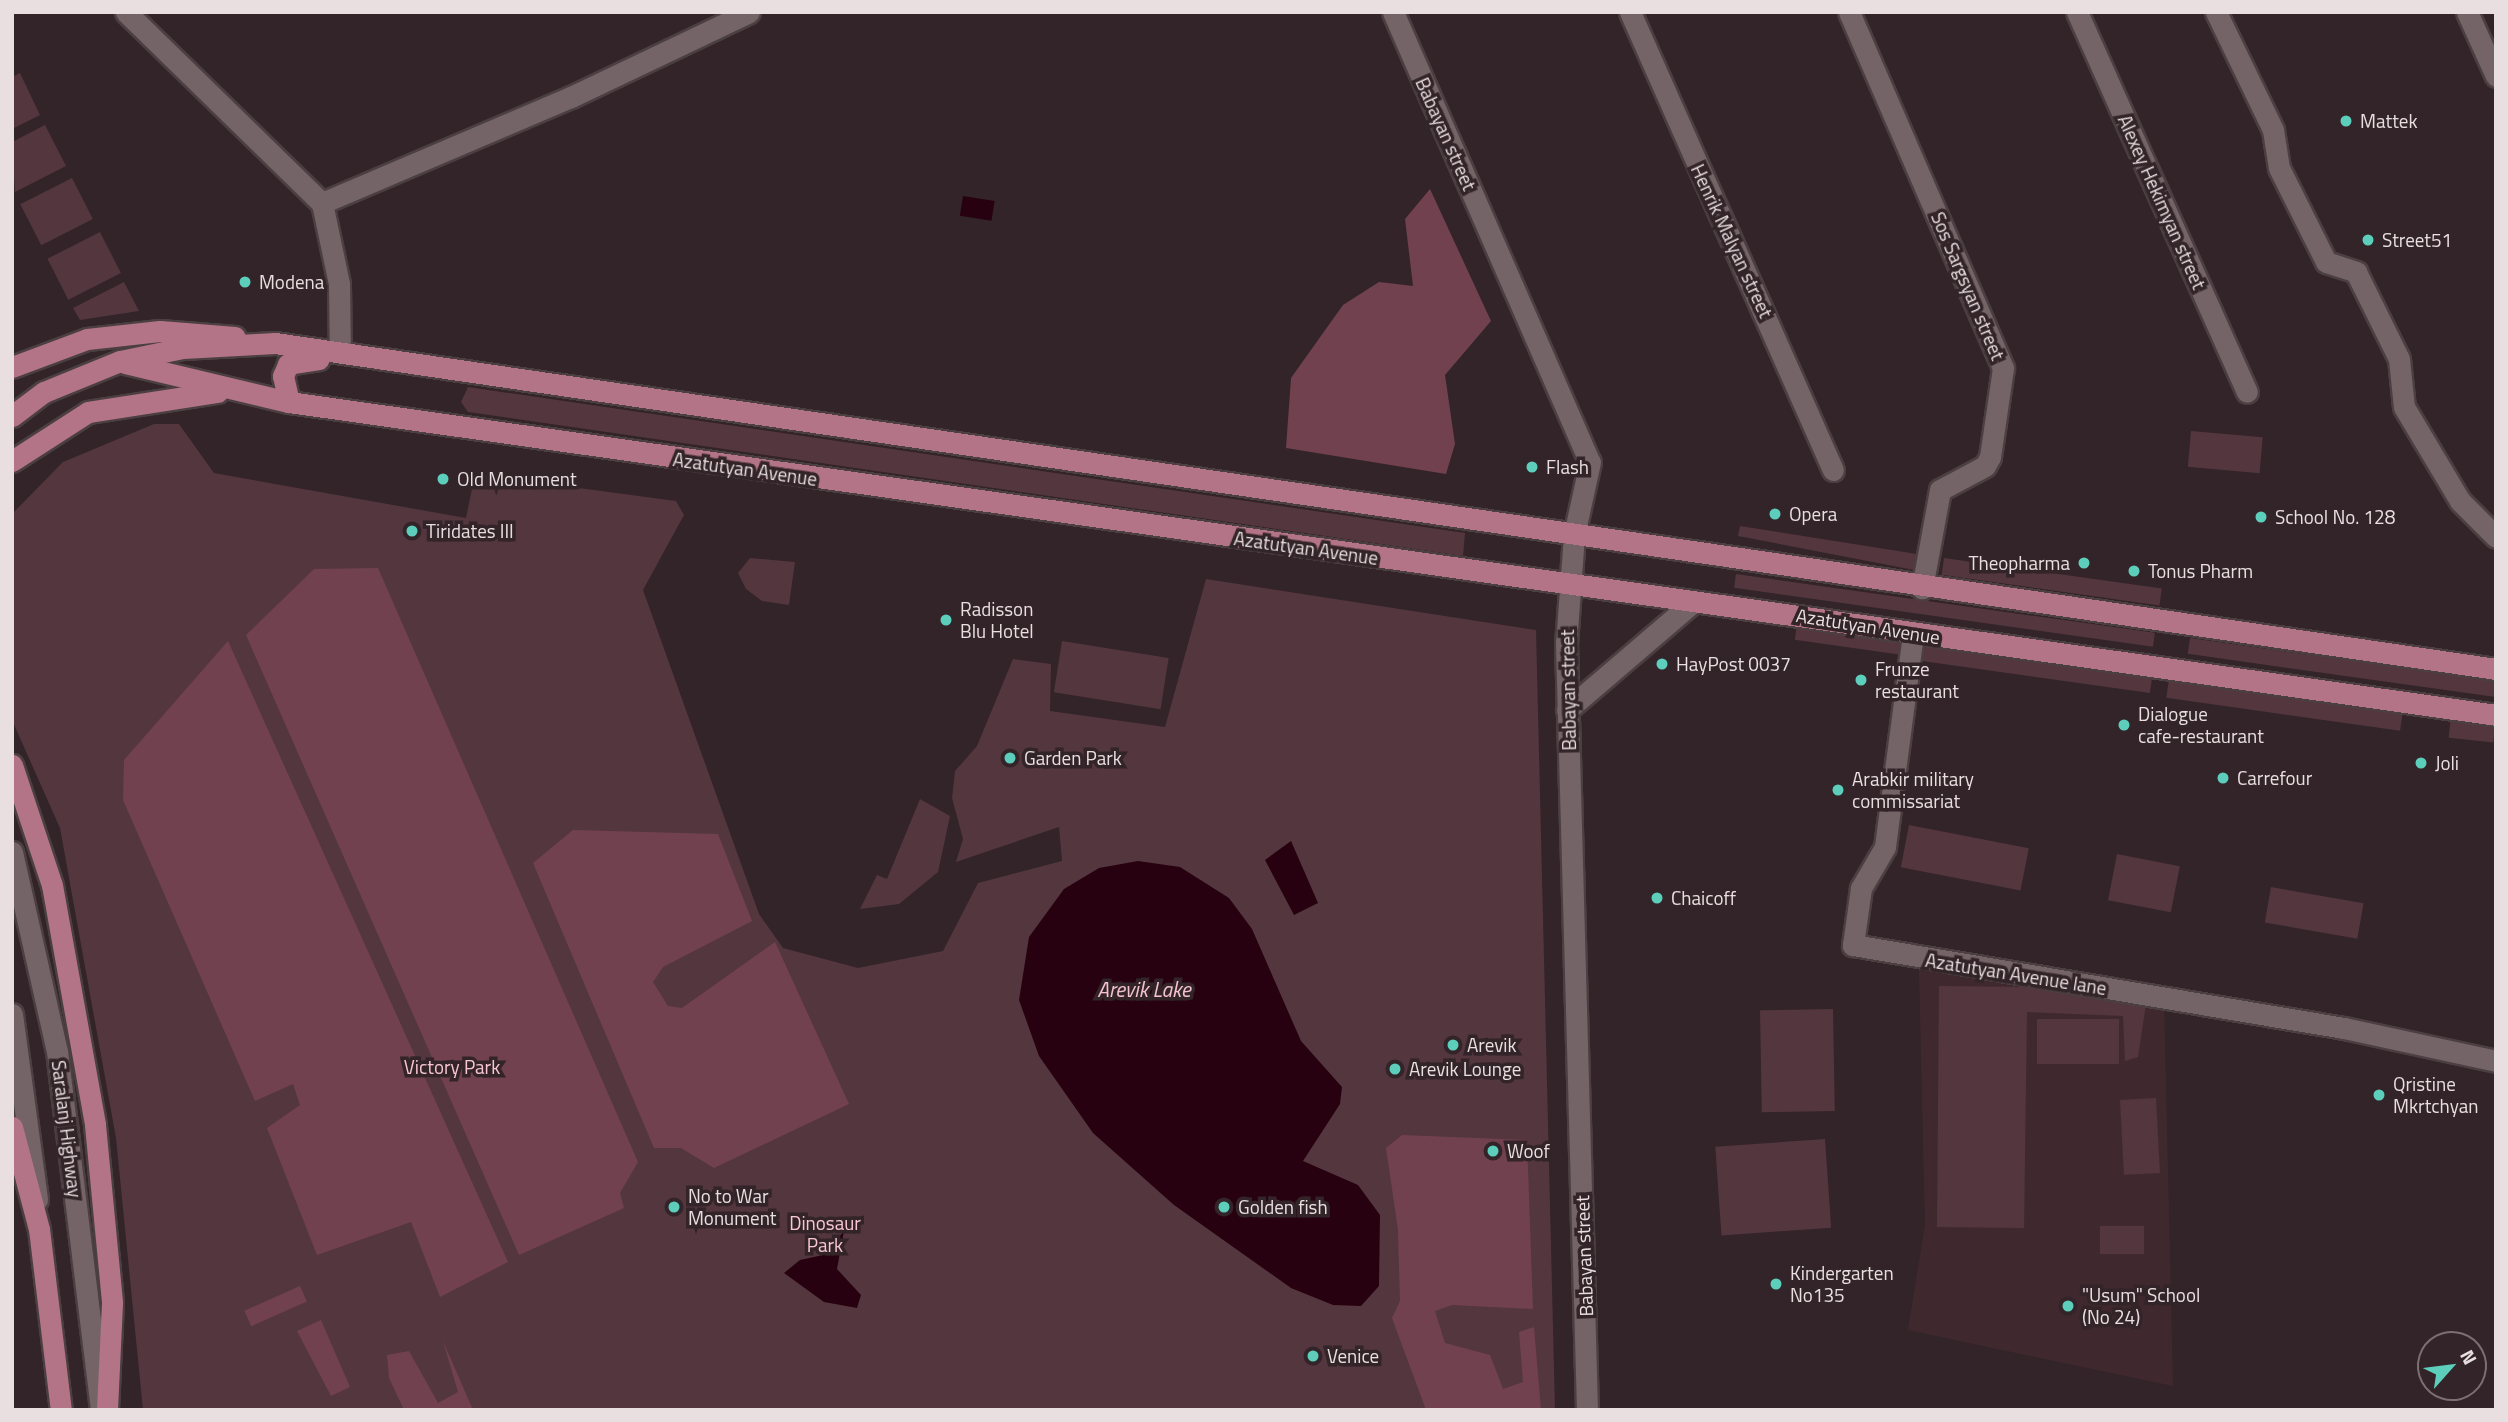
<!DOCTYPE html>
<style>
body{margin:0}
#map{position:relative;width:2508px;height:1422px;overflow:hidden;background:#322428;font-family:"Titillium Web",sans-serif}
div>[style]{position:absolute}
[style*='--x']{left:calc(var(--x)*1px);top:calc(var(--y)*1px);width:calc(var(--w)*1px);rotate:calc(var(--a)*1deg)}
.built>*{inset:0;background:#3f292f}
.green>*{inset:0;background:#54363f;transform-origin:0 0}
.forest>*{inset:0;background:#724150;transform-origin:0 0}
.water>*{inset:0;background:#280110;transform-origin:0 0}
.roads{filter:drop-shadow(2px 0 #4b3f42) drop-shadow(-2px 0 #4b3f42) drop-shadow(0 2px #4b3f42) drop-shadow(0 -2px #4b3f42)}
.street>*{height:21px;margin:-10.5px;padding:0 10.5px;transform-origin:10.5px;border-radius:10.5px;background:#746367}
.secondary>*{height:21px;margin:-10.5px;padding:0 10.5px;transform-origin:10.5px;border-radius:10.5px;background:#746367}
.primary>*{height:21px;margin:-10.5px;padding:0 10.5px;transform-origin:10.5px;border-radius:10.5px;background:#b47487}
.dots>*{width:19px;height:19px;translate:-50% -50%;box-sizing:border-box;border:4px solid #322428;border-radius:50%}
span{translate:-50% -50%;white-space:nowrap;text-align:center;line-height:1.15;-webkit-text-stroke:7px #322428;paint-order:stroke}
.poi-label{font-size:19px;color:#e9dfe1}
.left{translate:0 -50%;text-align:left}
.right{translate:-100% -50%;text-align:right}
.street-label{font-size:19px;color:#e9dfe1}
.park-label{font-size:19px;color:#f9c6d3}
.water-label{font-size:21px;color:#f5c2d0;font-style:italic}
.frame{position:absolute;inset:0;border:14px solid #e9dfe1;pointer-events:none}
.north{position:absolute;left:2417px;top:1331px;width:70px;height:70px;box-sizing:border-box;background:#322428;border:2px solid #7b6f72;border-radius:50%;rotate:62deg;font-size:19px;font-weight:700;line-height:28px;text-align:center;color:#e9dfe1}
.north::after{content:'';display:block;margin:auto;width:24px;height:32px;background:#5ccebb;clip-path:polygon(50% 0,100% 100%,50% 72%,0 100%)}
</style>
<div id="map">
<div class="built">
<i style="clip-path:polygon(1919px 970px,2164px 1003px,2173px 1386px,1908px 1330px,1925px 1225px)"></i>
</div>
<div class="green">
<i style="clip-path:polygon(20px 73px,40px 115px,12px 129px,12px 77px)"></i>
<i style="clip-path:polygon(45px 125px,66px 166px,15px 192px,12px 142px)"></i>
<i style="left:72px;top:178px;width:46px;height:58px;rotate:63deg"></i>
<i style="left:100px;top:232px;width:46px;height:59px;rotate:63deg"></i>
<i style="clip-path:polygon(124px 282px,139px 311px,80px 320px,73px 308px)"></i>
<i style="clip-path:polygon(468px 387px,1465px 533px,1463px 556px,468px 412px,461px 402px)"></i>
<i style="clip-path:polygon(154px 424px,179px 424px,214px 473px,466px 518px,475px 474px,676px 501px,684px 515px,643px 590px,759px 914px,783px 948px,858px 968px,943px 951px,978px 883px,1062px 861px,1059px 827px,956px 862px,963px 839px,952px 798px,955px 771px,977px 746px,1013px 659px,1051px 664px,1050px 711px,1165px 727px,1206px 579px,1536px 630px,1555px 1410px,143px 1410px,116px 1138px,60px 828px,12px 720px,12px 514px,63px 462px)"></i>
<i style="left:2191px;top:431px;width:72px;height:36px;rotate:5deg"></i>
<i style="clip-path:polygon(1740px 526px,1917px 554px,1914px 570px,1738px 536px)"></i>
<i style="clip-path:polygon(750px 558px,795px 562px,789px 605px,762px 601px,746px 589px,738px 573px)"></i>
<i style="left:1944px;top:558px;width:220px;height:17px;rotate:8deg"></i>
<i style="left:1736px;top:574px;width:423px;height:14px;rotate:8deg"></i>
<i style="left:1797px;top:624px;width:107px;height:16px;rotate:8deg"></i>
<i style="left:2190px;top:638px;width:309px;height:16px;rotate:8deg"></i>
<i style="left:1916px;top:640px;width:239px;height:20px;rotate:8deg"></i>
<i style="left:1062px;top:641px;width:108px;height:52px;rotate:9deg"></i>
<i style="left:2169px;top:679px;width:236px;height:19px;rotate:8deg"></i>
<i style="left:2451px;top:715px;width:45px;height:23px;rotate:6deg"></i>
<i style="clip-path:polygon(920px 799px,950px 816px,938px 872px,899px 904px,860px 909px,877px 875px,887px 879px)"></i>
<i style="left:1909px;top:825px;width:122px;height:43px;rotate:11deg"></i>
<i style="left:2117px;top:854px;width:64px;height:47px;rotate:11deg"></i>
<i style="left:2271px;top:887px;width:94px;height:36px;rotate:10deg"></i>
<i style="clip-path:polygon(1939px 986px,2027px 987px,2146px 1004px,2138px 1057px,2125px 1061px,2123px 1016px,2027px 1012px,2024px 1228px,1937px 1227px)"></i>
<i style="left:1833px;top:1009px;width:102px;height:73px;rotate:89deg"></i>
<i style="left:2119px;top:1019px;width:45px;height:82px;rotate:90deg"></i>
<i style="left:2156px;top:1098px;width:75px;height:36px;rotate:87deg"></i>
<i style="left:1825px;top:1139px;width:89px;height:110px;rotate:86deg"></i>
<i style="left:2100px;top:1226px;width:44px;height:28px"></i>
</div>
<div class="forest">
<i style="clip-path:polygon(1430px 189px,1491px 321px,1445px 375px,1455px 444px,1446px 474px,1286px 448px,1291px 378px,1343px 305px,1379px 282px,1413px 286px,1405px 219px)"></i>
<i style="clip-path:polygon(378px 568px,638px 1162px,620px 1193px,624px 1208px,519px 1255px,246px 635px,314px 569px)"></i>
<i style="clip-path:polygon(228px 641px,508px 1262px,440px 1297px,411px 1222px,317px 1255px,267px 1128px,300px 1105px,293px 1084px,255px 1101px,123px 800px,124px 760px)"></i>
<i style="clip-path:polygon(573px 830px,718px 834px,752px 921px,663px 967px,653px 982px,668px 1006px,682px 1008px,775px 942px,849px 1104px,714px 1168px,681px 1148px,654px 1148px,533px 863px)"></i>
<i style="clip-path:polygon(1402px 1135px,1527px 1140px,1533px 1309px,1452px 1305px,1435px 1311px,1445px 1343px,1490px 1355px,1503px 1389px,1523px 1382px,1519px 1332px,1534px 1327px,1541px 1410px,1426px 1410px,1392px 1318px,1400px 1301px,1398px 1230px,1386px 1148px)"></i>
<i style="left:300px;top:1286px;width:17px;height:61px;rotate:66deg"></i>
<i style="clip-path:polygon(321px 1320px,350px 1387px,331px 1396px,297px 1331px)"></i>
<i style="clip-path:polygon(443px 1341px,473px 1410px,404px 1410px,389px 1378px,387px 1355px,409px 1351px,438px 1403px,458px 1392px)"></i>
</div>
<div class="water">
<i style="left:963px;top:196px;width:32px;height:20px;rotate:9deg"></i>
<i style="clip-path:polygon(1291px 841px,1318px 903px,1294px 915px,1265px 860px)"></i>
<i style="clip-path:polygon(evenodd,1138px 861px,1180px 867px,1229px 898px,1252px 929px,1301px 1041px,1342px 1087px,1340px 1104px,1303px 1161px,1358px 1185px,1380px 1215px,1379px 1286px,1361px 1306px,1333px 1305px,1291px 1288px,1174px 1205px,1093px 1133px,1039px 1056px,1019px 1000px,1029px 937px,1064px 889px,1099px 868px,1138px 861px,1269px 1196px,1285px 1203px,1281px 1217px,1265px 1211px,1269px 1196px)"></i>
<i style="clip-path:polygon(844px 1231px,837px 1269px,861px 1295px,857px 1308px,824px 1302px,784px 1273px,800px 1260px,823px 1255px)"></i>
</div>
<div class="roads">
<div class="street">
<i style="--x:126;--y:12;--w:274;--a:44.3"></i>
<i style="--x:322;--y:203;--w:83;--a:78.1"></i>
<i style="--x:339;--y:284;--w:68;--a:89.2"></i>
<i style="--x:1630;--y:12;--w:501;--a:66.1"></i>
<i style="--x:1849;--y:12;--w:388;--a:66.6"></i>
<i style="--x:2003;--y:368;--w:90;--a:98.3"></i>
<i style="--x:1990;--y:457;--w:10;--a:119"></i>
<i style="--x:1985;--y:466;--w:51;--a:151.9"></i>
<i style="--x:1940;--y:490;--w:100;--a:100.4"></i>
<i style="--x:2077;--y:12;--w:416;--a:65.9"></i>
<i style="--x:2216;--y:12;--w:131;--a:64.2"></i>
<i style="--x:2273;--y:130;--w:38;--a:81"></i>
<i style="--x:2279;--y:168;--w:105;--a:63.4"></i>
<i style="--x:2326;--y:262;--w:32;--a:18"></i>
<i style="--x:2356;--y:272;--w:97;--a:63.7"></i>
<i style="--x:2399;--y:359;--w:48;--a:84.1"></i>
<i style="--x:2404;--y:407;--w:109;--a:59.2"></i>
<i style="--x:2460;--y:501;--w:51;--a:45"></i>
<i style="--x:2467;--y:12;--w:70;--a:65.6"></i>
<i style="--x:322;--y:203;--w:271;--a:-23.1"></i>
<i style="--x:571;--y:97;--w:197;--a:-25.5"></i>
<i style="--x:1913;--y:634;--w:215;--a:97.5"></i>
<i style="--x:1885;--y:847;--w:48;--a:120.3"></i>
<i style="--x:1861;--y:888;--w:58;--a:98"></i>
<i style="--x:1853;--y:945;--w:498;--a:9.6"></i>
<i style="--x:2344;--y:1028;--w:156;--a:12.2"></i>
</div>
<div class="secondary">
<i style="--x:1393;--y:12;--w:491;--a:66.4"></i>
<i style="--x:1590;--y:462;--w:75;--a:102.4"></i>
<i style="--x:1574;--y:535;--w:109;--a:94.2"></i>
<i style="--x:1566;--y:644;--w:766;--a:88.43"></i>
<i style="--x:1567;--y:710;--w:167;--a:-40.6"></i>
<i style="--x:12;--y:852;--w:204;--a:77.3"></i>
<i style="--x:57;--y:1051;--w:360;--a:83"></i>
<i style="--x:12;--y:1014;--w:187;--a:82.3"></i>
</div>
<div class="primary">
<i style="--x:125;--y:363;--w:169;--a:13.4"></i>
<i style="--x:289;--y:402;--w:2229;--a:8.07"></i>
<i style="--x:12;--y:367;--w:80;--a:-20.5"></i>
<i style="--x:87;--y:339;--w:73;--a:-6.3"></i>
<i style="--x:160;--y:331;--w:75;--a:4.6"></i>
<i style="--x:289;--y:402;--w:27;--a:-103"></i>
<i style="--x:283;--y:376;--w:13;--a:-67"></i>
<i style="--x:288;--y:364;--w:31;--a:-9"></i>
<i style="--x:12;--y:416;--w:40;--a:-37"></i>
<i style="--x:44;--y:392;--w:82;--a:-22.2"></i>
<i style="--x:120;--y:361;--w:64;--a:-11.7"></i>
<i style="--x:183;--y:348;--w:92;--a:-3.1"></i>
<i style="--x:275;--y:343;--w:2245;--a:8.35"></i>
<i style="--x:12;--y:461;--w:90;--a:-32.8"></i>
<i style="--x:88;--y:412;--w:131;--a:-8.8"></i>
<i style="--x:12;--y:765;--w:126;--a:71.6"></i>
<i style="--x:52;--y:885;--w:244;--a:79.8"></i>
<i style="--x:95;--y:1125;--w:179;--a:84.5"></i>
<i style="--x:112;--y:1303;--w:107;--a:92.7"></i>
<i style="--x:12;--y:1127;--w:106;--a:75.2"></i>
<i style="--x:39;--y:1229;--w:182;--a:83.1"></i>
</div>
</div>
<div class="dots">
<i style="left:2346px;top:121px;background:#5ccebb"></i>
<i style="left:2368px;top:240px;background:#5ccebb"></i>
<i style="left:245px;top:282px;background:#5ccebb"></i>
<i style="left:1532px;top:467px;background:#5ccebb"></i>
<i style="left:443px;top:479px;background:#5ccebb"></i>
<i style="left:1775px;top:514px;background:#5ccebb"></i>
<i style="left:2261px;top:517px;background:#5ccebb"></i>
<i style="left:412px;top:531px;background:#5ccebb"></i>
<i style="left:2084px;top:563px;background:#5ccebb"></i>
<i style="left:2134px;top:571px;background:#5ccebb"></i>
<i style="left:946px;top:620px;background:#5ccebb"></i>
<i style="left:1662px;top:664px;background:#5ccebb"></i>
<i style="left:1861px;top:680px;background:#5ccebb"></i>
<i style="left:2124px;top:725px;background:#5ccebb"></i>
<i style="left:1010px;top:758px;background:#5ccebb"></i>
<i style="left:2421px;top:763px;background:#5ccebb"></i>
<i style="left:2223px;top:778px;background:#5ccebb"></i>
<i style="left:1838px;top:790px;background:#5ccebb"></i>
<i style="left:1657px;top:898px;background:#5ccebb"></i>
<i style="left:1453px;top:1045px;background:#5ccebb"></i>
<i style="left:1395px;top:1069px;background:#5ccebb"></i>
<i style="left:2379px;top:1095px;background:#5ccebb"></i>
<i style="left:1493px;top:1151px;background:#5ccebb"></i>
<i style="left:674px;top:1207px;background:#5ccebb"></i>
<i style="left:1224px;top:1207px;background:#5ccebb"></i>
<i style="left:1776px;top:1284px;background:#5ccebb"></i>
<i style="left:2068px;top:1306px;background:#5ccebb"></i>
<i style="left:1313px;top:1356px;background:#5ccebb"></i>
</div>
<div class="poi-label">
<span class="left" style="left:2360px;top:121px">Mattek</span>
<span class="left" style="left:2382px;top:240px">Street51</span>
<span class="left" style="left:259px;top:282px">Modena</span>
<span class="left" style="left:1546px;top:467px">Flash</span>
<span class="left" style="left:457px;top:479px">Old Monument</span>
<span class="left" style="left:1789px;top:514px">Opera</span>
<span class="left" style="left:2275px;top:517px">School No. 128</span>
<span class="left" style="left:426px;top:531px">Tiridates III</span>
<span class="right" style="left:2070px;top:563px">Theopharma</span>
<span class="left" style="left:2148px;top:571px">Tonus Pharm</span>
<span class="left" style="left:960px;top:620px">Radisson<br>Blu Hotel</span>
<span class="left" style="left:1676px;top:664px">HayPost 0037</span>
<span class="left" style="left:1875px;top:680px">Frunze<br>restaurant</span>
<span class="left" style="left:2138px;top:725px">Dialogue<br>cafe-restaurant</span>
<span class="left" style="left:1024px;top:758px">Garden Park</span>
<span class="left" style="left:2435px;top:763px">Joli</span>
<span class="left" style="left:2237px;top:778px">Carrefour</span>
<span class="left" style="left:1852px;top:790px">Arabkir military<br>commissariat</span>
<span class="left" style="left:1671px;top:898px">Chaicoff</span>
<span class="left" style="left:1467px;top:1045px">Arevik</span>
<span class="left" style="left:1409px;top:1069px">Arevik Lounge</span>
<span class="left" style="left:2393px;top:1095px">Qristine<br>Mkrtchyan</span>
<span class="left" style="left:1507px;top:1151px">Woof</span>
<span class="left" style="left:688px;top:1207px">No to War<br>Monument</span>
<span class="left" style="left:1238px;top:1207px">Golden fish</span>
<span class="left" style="left:1790px;top:1284px">Kindergarten<br>No135</span>
<span class="left" style="left:2082px;top:1306px">"Usum" School<br>(No 24)</span>
<span class="left" style="left:1327px;top:1356px">Venice</span>
</div>
<div class="street-label">
<span style="left:1446px;top:134px;rotate:66deg">Babayan street</span>
<span style="left:2162px;top:202px;rotate:66deg">Alexey Hekimyan street</span>
<span style="left:1732px;top:241px;rotate:65deg">Henrik Malyan street</span>
<span style="left:1968px;top:286px;rotate:67deg">Sos Sargsyan street</span>
<span style="left:745px;top:469px;rotate:8deg">Azatutyan Avenue</span>
<span style="left:1306px;top:548px;rotate:8deg">Azatutyan Avenue</span>
<span style="left:1868px;top:626px;rotate:9deg">Azatutyan Avenue</span>
<span style="left:1568px;top:690px;rotate:-91deg">Babayan street</span>
<span style="left:2016px;top:974px;rotate:9deg">Azatutyan Avenue lane</span>
<span style="left:67px;top:1129px;rotate:83deg">Saralanj Highway</span>
<span style="left:1584px;top:1256px;rotate:-92deg">Babayan street</span>
</div>
<div class="park-label">
<span style="left:452px;top:1067px">Victory Park</span>
<span style="left:825px;top:1234px">Dinosaur<br>Park</span>
</div>
<div class="water-label">
<span style="left:1144px;top:989px">Arevik Lake</span>
</div>
<div class="frame"></div>
<div class="north">N</div>
</div>
